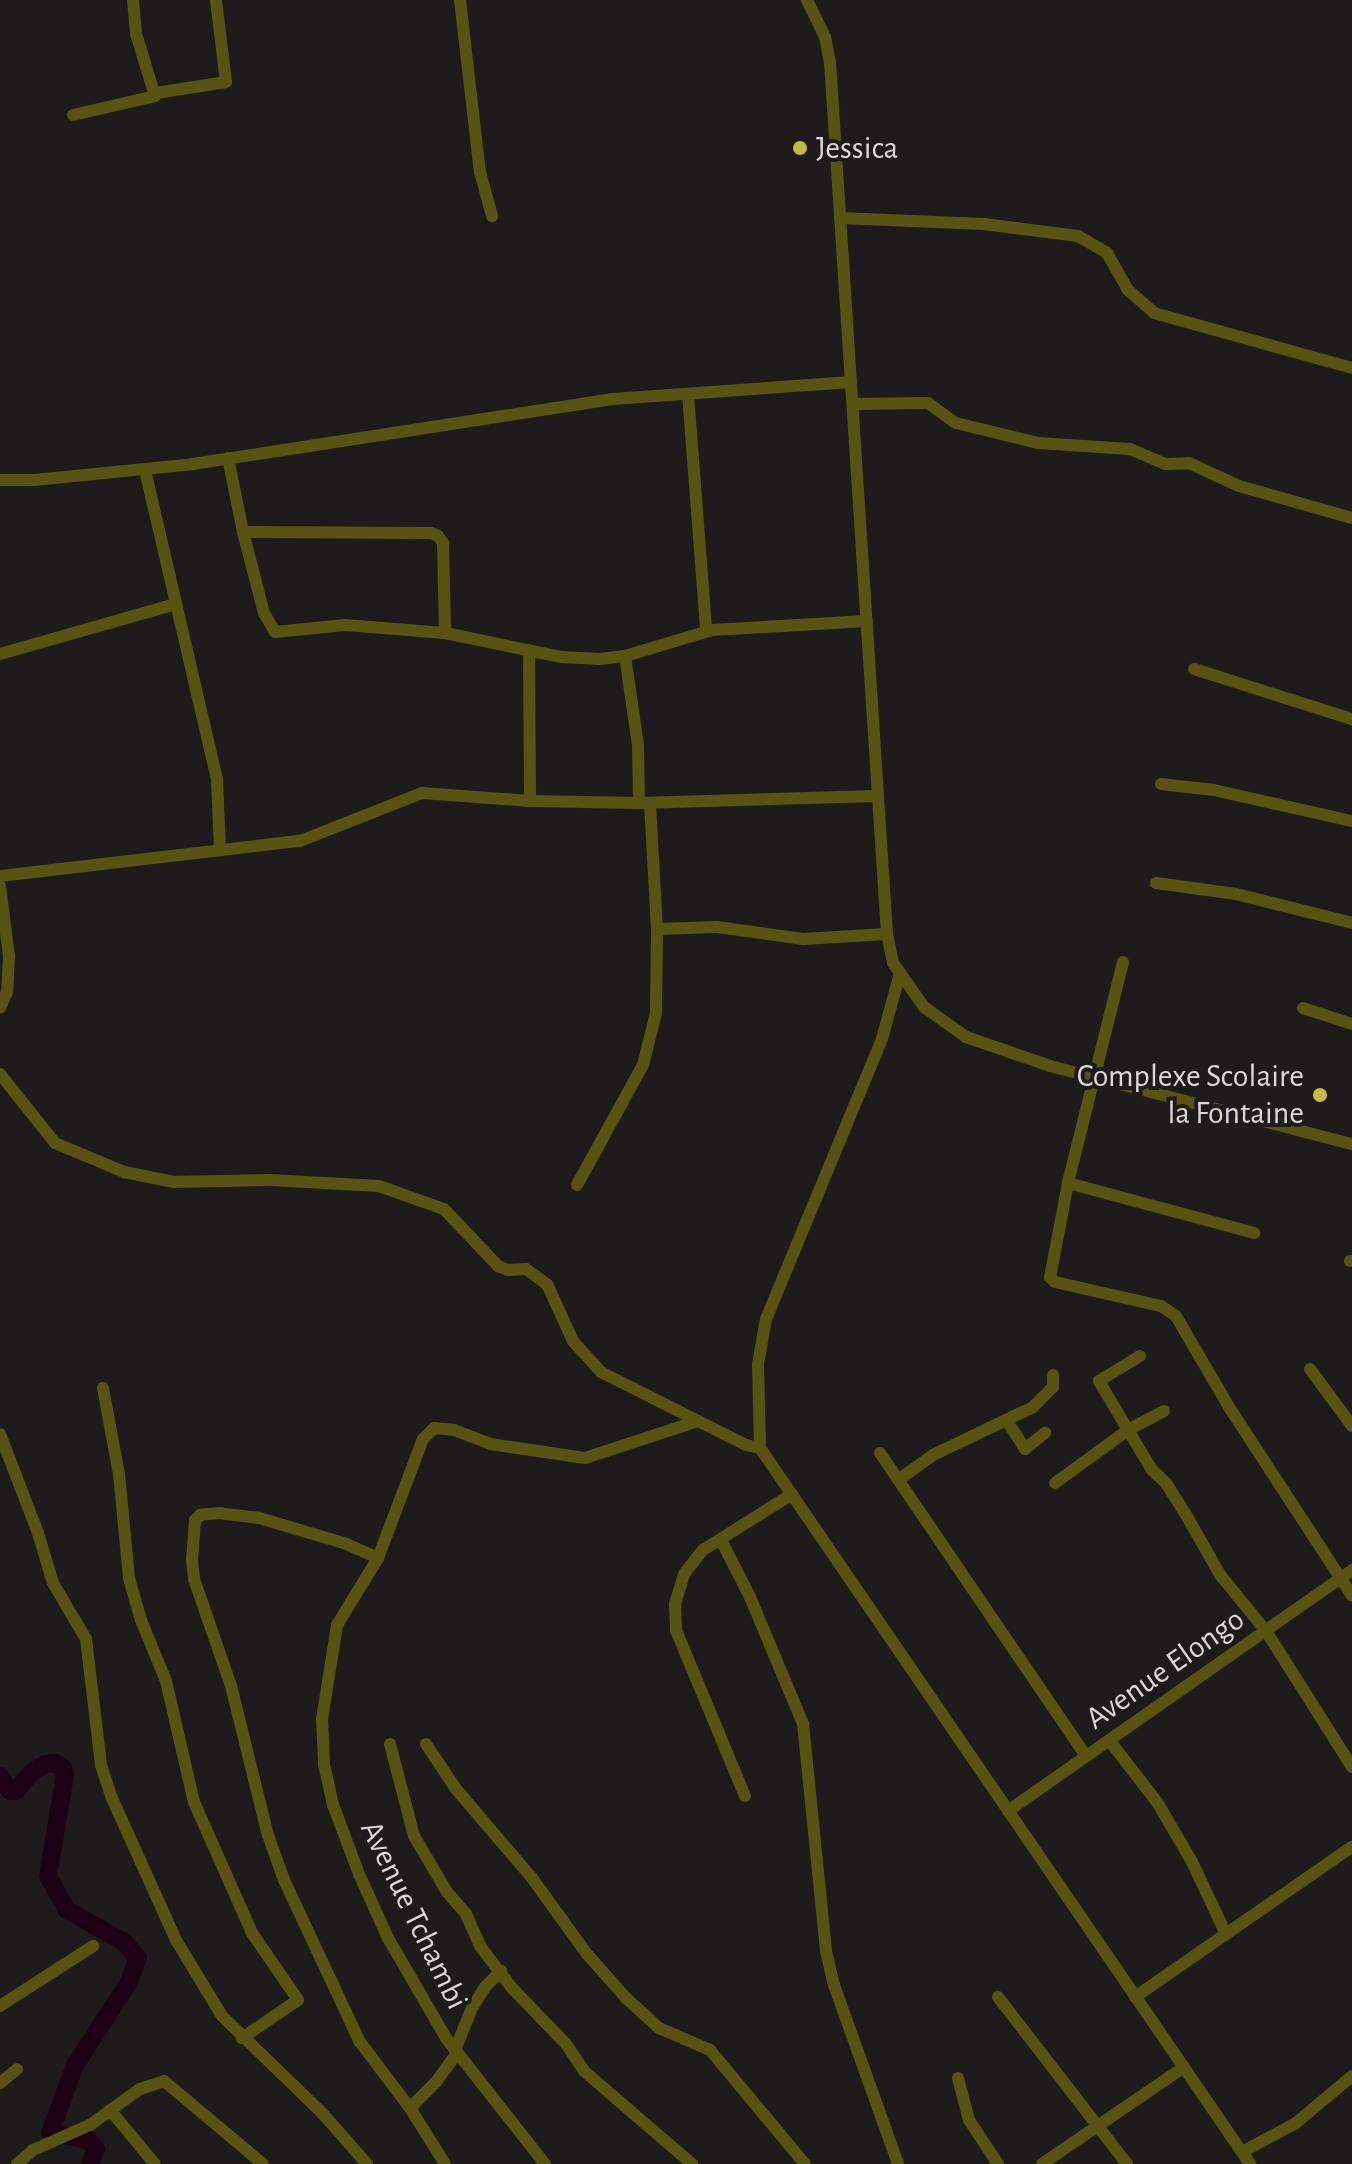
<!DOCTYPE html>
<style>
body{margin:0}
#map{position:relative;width:1352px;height:2164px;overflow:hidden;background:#1e1b1c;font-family:"Alegreya Sans",sans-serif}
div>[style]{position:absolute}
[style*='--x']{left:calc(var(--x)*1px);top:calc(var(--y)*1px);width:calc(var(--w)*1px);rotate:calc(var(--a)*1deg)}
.river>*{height:18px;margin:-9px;padding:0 9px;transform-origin:9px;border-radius:9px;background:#1e0014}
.minor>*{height:12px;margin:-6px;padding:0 6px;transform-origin:6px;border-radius:6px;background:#585311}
.dots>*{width:22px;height:22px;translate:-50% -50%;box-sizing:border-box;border:4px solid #1e1b1c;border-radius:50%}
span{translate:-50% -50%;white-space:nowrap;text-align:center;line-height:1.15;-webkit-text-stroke:8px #1e1b1c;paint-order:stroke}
.poi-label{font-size:32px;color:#dbd9da}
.left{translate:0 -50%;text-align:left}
.right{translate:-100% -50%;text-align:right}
.street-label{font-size:32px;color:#dbd9da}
</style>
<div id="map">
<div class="river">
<i style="--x:0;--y:1776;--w:18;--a:56"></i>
<i style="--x:10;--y:1791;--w:6;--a:0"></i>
<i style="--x:16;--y:1791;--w:25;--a:-50"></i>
<i style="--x:32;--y:1772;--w:15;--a:-32"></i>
<i style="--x:45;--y:1764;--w:10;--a:-6"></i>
<i style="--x:55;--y:1763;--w:9;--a:32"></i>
<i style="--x:63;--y:1768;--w:7;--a:74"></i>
<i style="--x:65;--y:1775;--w:102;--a:99.6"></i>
<i style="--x:48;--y:1876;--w:39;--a:61"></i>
<i style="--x:67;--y:1910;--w:65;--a:29.3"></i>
<i style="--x:124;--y:1942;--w:21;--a:49"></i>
<i style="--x:138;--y:1958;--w:26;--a:111"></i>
<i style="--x:129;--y:1982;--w:99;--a:123"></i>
<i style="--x:75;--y:2065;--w:72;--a:110.2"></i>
<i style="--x:50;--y:2133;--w:39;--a:10"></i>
<i style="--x:88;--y:2140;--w:12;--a:48"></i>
<i style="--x:96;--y:2149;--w:16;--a:112"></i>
</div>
<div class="minor">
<i style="--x:460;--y:0;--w:173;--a:83.4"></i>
<i style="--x:480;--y:172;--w:46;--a:74.7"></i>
<i style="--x:807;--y:0;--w:41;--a:64.1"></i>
<i style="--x:825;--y:37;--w:25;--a:79"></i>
<i style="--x:830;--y:62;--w:874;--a:86.26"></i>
<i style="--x:887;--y:934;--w:30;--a:78"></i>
<i style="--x:893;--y:963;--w:54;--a:54.8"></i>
<i style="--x:924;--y:1007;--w:52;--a:35.5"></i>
<i style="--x:966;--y:1037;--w:89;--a:19"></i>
<i style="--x:1050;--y:1066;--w:312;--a:14.5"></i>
<i style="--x:156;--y:93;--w:71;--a:-8.9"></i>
<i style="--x:226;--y:82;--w:83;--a:-97"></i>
<i style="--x:73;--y:115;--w:84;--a:-13"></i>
<i style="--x:155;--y:96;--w:65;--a:-107"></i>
<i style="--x:136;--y:34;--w:34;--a:-95"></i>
<i style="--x:840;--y:218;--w:144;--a:2.4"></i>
<i style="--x:984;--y:224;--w:95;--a:7.3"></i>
<i style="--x:1078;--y:236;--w:34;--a:30"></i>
<i style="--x:1107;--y:253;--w:43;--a:60.4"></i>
<i style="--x:1128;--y:290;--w:35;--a:41"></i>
<i style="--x:1154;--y:313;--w:205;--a:15.5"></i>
<i style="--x:688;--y:394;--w:237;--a:85.6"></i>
<i style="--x:853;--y:404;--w:75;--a:-0.8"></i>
<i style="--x:928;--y:403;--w:34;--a:36"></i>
<i style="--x:956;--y:423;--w:84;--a:13.7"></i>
<i style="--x:1038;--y:443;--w:92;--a:3.7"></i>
<i style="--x:1130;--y:449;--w:39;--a:23"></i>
<i style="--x:1166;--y:464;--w:23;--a:-2"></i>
<i style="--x:1189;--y:463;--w:55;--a:24.7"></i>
<i style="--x:1239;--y:486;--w:117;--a:15.8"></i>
<i style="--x:228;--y:458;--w:76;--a:78.5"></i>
<i style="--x:243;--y:532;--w:188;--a:0.3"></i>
<i style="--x:431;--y:533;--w:8;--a:23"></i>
<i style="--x:438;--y:536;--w:9;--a:54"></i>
<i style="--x:443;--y:543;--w:90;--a:88.7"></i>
<i style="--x:445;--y:633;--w:118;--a:11.7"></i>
<i style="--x:561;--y:657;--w:39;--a:3"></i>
<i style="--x:600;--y:659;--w:25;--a:-7"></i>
<i style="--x:625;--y:656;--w:91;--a:-16.6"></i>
<i style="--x:712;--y:630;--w:155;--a:-3.3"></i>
<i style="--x:145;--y:470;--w:318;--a:76.9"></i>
<i style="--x:217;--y:780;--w:69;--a:87.5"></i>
<i style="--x:0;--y:480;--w:34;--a:0"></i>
<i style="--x:34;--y:480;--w:160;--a:-5.7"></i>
<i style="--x:193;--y:464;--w:425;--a:-8.8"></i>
<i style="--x:613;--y:399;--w:239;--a:-4.1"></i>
<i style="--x:243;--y:532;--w:84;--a:75.5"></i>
<i style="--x:264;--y:613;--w:22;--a:60"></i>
<i style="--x:275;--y:632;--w:70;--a:-5.7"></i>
<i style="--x:345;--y:625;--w:100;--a:4.6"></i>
<i style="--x:529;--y:650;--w:151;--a:89.6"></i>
<i style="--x:0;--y:654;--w:183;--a:-15.9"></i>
<i style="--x:625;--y:656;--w:90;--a:81.7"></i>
<i style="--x:638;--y:745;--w:58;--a:89"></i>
<i style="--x:1194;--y:669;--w:166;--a:17.6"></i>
<i style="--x:1161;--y:784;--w:53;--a:6.5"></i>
<i style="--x:1214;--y:790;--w:141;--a:12.7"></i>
<i style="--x:0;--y:876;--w:302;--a:-6.7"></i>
<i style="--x:300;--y:841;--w:131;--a:-21.5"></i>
<i style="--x:422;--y:793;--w:108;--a:4.2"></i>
<i style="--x:530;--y:801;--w:109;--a:1.1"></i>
<i style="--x:639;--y:803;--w:239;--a:-1.7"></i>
<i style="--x:1156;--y:883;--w:81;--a:7.8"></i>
<i style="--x:1236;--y:894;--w:120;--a:14"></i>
<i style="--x:0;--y:886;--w:71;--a:82.7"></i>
<i style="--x:9;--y:956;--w:36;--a:93"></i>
<i style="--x:7;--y:992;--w:17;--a:114"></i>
<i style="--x:657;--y:929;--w:60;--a:-1.9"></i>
<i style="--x:717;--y:927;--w:87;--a:7.9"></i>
<i style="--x:803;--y:939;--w:84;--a:-3.4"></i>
<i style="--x:1123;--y:962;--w:228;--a:104"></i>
<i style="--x:1068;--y:1183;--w:96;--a:100.8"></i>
<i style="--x:1050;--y:1277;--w:7;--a:45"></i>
<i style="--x:1055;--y:1282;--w:109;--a:12.8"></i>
<i style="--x:1161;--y:1306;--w:18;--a:34"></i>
<i style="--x:1176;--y:1316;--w:105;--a:59.8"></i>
<i style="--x:1229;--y:1407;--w:225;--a:56.9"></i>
<i style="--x:900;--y:973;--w:68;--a:105.3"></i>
<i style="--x:882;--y:1039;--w:303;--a:112.5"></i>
<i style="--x:766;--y:1319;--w:46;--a:100.1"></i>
<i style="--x:758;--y:1364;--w:84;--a:88.6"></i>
<i style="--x:760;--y:1448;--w:868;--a:55.61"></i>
<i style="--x:1303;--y:1008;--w:52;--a:18.1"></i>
<i style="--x:0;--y:1074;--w:88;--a:51.4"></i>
<i style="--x:55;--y:1143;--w:75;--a:22.8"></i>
<i style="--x:124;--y:1172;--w:51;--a:11.3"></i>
<i style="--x:174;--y:1182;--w:96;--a:-1.2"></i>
<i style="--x:270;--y:1180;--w:109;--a:3.2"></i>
<i style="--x:379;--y:1186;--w:69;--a:19.5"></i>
<i style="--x:444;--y:1209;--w:79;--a:46.5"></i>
<i style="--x:498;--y:1266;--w:11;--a:22"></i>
<i style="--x:508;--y:1270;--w:18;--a:-3"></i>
<i style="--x:526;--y:1269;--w:26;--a:36"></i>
<i style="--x:547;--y:1284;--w:63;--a:65.5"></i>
<i style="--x:573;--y:1341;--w:42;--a:47.9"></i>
<i style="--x:601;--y:1372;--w:162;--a:26.7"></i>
<i style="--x:746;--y:1445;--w:14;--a:12"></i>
<i style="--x:1068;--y:1183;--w:193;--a:15"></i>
<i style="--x:577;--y:1185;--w:137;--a:-61.2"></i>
<i style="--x:643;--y:1065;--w:54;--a:-76"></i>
<i style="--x:656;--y:1013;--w:84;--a:-89.3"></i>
<i style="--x:657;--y:929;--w:126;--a:-93.2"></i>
<i style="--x:1350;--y:1261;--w:2;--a:0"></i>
<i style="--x:1310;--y:1369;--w:71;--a:53.6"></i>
<i style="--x:103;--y:1388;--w:87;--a:79.5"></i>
<i style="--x:119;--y:1474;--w:104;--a:84.5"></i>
<i style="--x:129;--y:1578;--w:44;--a:74.1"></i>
<i style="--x:141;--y:1620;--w:66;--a:67.7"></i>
<i style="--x:166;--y:1681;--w:124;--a:77"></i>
<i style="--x:194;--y:1802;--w:143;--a:66.1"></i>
<i style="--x:252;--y:1933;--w:81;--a:55.5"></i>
<i style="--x:298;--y:2000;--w:68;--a:145.8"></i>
<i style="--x:1164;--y:1411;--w:41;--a:152.2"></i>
<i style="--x:1128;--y:1430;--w:47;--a:59"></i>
<i style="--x:1152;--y:1470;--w:19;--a:43"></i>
<i style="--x:1166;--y:1483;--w:36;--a:58"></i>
<i style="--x:1185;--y:1513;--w:73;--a:60.3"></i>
<i style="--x:1221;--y:1576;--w:71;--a:50.7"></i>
<i style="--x:1266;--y:1631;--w:161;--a:57.7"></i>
<i style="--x:1007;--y:1421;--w:33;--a:57"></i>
<i style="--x:1025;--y:1449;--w:26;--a:-39"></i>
<i style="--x:0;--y:1434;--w:106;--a:69"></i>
<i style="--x:38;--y:1533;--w:52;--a:73.3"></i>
<i style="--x:53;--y:1583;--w:65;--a:59.5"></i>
<i style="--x:86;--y:1639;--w:127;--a:83.2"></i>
<i style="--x:101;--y:1765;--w:33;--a:72"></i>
<i style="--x:111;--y:1796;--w:158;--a:65.7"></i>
<i style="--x:176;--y:1940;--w:89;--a:58.8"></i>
<i style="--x:222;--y:2016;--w:141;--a:44.1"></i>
<i style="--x:323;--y:2114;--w:67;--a:48.7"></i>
<i style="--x:880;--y:1453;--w:366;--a:55.8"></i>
<i style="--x:898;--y:1480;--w:43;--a:-35.5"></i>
<i style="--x:933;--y:1455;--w:111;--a:-25.6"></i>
<i style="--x:1033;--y:1407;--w:28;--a:-45"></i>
<i style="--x:1053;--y:1387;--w:12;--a:-90"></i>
<i style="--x:1055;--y:1483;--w:90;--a:-36"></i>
<i style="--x:1128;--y:1430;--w:57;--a:-120.6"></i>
<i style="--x:1099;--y:1381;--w:48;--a:-31.4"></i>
<i style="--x:721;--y:1540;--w:64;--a:63"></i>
<i style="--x:750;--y:1597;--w:138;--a:67.3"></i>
<i style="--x:803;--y:1724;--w:228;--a:84.2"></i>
<i style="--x:826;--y:1951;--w:35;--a:77"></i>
<i style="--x:834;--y:1985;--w:190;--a:70.3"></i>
<i style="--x:378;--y:1558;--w:34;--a:-156"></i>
<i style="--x:347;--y:1544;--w:92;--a:-163.5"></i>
<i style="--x:259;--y:1518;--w:38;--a:-173"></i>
<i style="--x:221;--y:1513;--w:21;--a:175"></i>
<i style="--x:200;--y:1515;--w:7;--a:135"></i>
<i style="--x:195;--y:1520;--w:40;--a:94.3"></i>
<i style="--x:192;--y:1560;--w:19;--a:84"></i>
<i style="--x:194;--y:1579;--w:113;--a:70.9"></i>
<i style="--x:231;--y:1686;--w:154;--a:76.1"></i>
<i style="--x:268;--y:1835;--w:48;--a:70.4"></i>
<i style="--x:284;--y:1880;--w:179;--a:64.9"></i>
<i style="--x:360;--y:2042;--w:83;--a:52.9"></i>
<i style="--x:410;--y:2108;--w:66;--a:58"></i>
<i style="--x:1109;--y:1740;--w:78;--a:52.3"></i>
<i style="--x:1157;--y:1802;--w:69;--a:59.7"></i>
<i style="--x:1192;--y:1862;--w:80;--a:64.7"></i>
<i style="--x:390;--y:1744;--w:95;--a:75.4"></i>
<i style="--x:414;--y:1836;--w:65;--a:59.5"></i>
<i style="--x:447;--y:1892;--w:29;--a:49"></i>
<i style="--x:466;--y:1914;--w:35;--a:66"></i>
<i style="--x:480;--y:1946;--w:51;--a:52.9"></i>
<i style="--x:511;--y:1987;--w:79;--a:46"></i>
<i style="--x:566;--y:2044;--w:32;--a:56"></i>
<i style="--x:584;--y:2071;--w:143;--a:40.7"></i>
<i style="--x:426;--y:1744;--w:54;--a:56.3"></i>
<i style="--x:456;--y:1789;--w:117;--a:49.5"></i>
<i style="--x:532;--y:1878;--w:94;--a:54.1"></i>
<i style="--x:587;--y:1954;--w:59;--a:48.4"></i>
<i style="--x:626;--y:1998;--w:45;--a:42.3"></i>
<i style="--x:659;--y:2028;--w:56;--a:23.3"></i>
<i style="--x:710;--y:2050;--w:148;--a:50.2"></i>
<i style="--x:745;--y:1796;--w:180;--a:-112.6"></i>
<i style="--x:676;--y:1630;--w:26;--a:-92"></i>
<i style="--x:675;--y:1604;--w:31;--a:-73"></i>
<i style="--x:684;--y:1574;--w:31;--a:-52"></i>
<i style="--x:703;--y:1550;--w:105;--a:-32.2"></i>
<i style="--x:1008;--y:1811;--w:420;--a:-35"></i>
<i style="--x:998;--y:1997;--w:211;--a:52.3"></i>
<i style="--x:1135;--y:1997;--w:264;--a:-34.7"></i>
<i style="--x:0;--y:2006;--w:111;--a:-32.8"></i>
<i style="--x:455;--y:2050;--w:45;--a:-68"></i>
<i style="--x:472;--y:2008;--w:25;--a:-58"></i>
<i style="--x:485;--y:1987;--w:23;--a:-45"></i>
<i style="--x:958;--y:2078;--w:43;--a:75.3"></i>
<i style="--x:969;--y:2120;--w:53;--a:56.6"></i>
<i style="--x:0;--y:2083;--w:22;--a:-39"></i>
<i style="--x:410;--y:2108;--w:37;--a:-45"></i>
<i style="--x:436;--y:2082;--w:36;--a:-54"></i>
<i style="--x:110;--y:2110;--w:70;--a:50.2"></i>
<i style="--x:1242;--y:2152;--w:61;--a:-28.2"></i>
<i style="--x:1296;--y:2123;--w:73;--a:-40"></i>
<i style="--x:17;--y:2164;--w:21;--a:-41"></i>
<i style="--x:33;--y:2150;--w:62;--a:-23.7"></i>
<i style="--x:90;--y:2125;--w:62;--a:-35.8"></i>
<i style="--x:140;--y:2089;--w:25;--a:-18"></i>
<i style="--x:164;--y:2081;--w:129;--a:40"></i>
<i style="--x:545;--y:2164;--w:160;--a:-128.2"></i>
<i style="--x:446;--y:2038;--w:116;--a:-120.1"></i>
<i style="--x:388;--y:1938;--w:70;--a:-114.4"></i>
<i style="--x:359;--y:1874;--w:74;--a:-110.6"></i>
<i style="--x:333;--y:1805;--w:42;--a:-102.4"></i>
<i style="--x:324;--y:1764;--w:45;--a:-92.5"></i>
<i style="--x:322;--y:1719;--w:95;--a:-80.9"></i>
<i style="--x:337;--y:1625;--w:79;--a:-58.5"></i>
<i style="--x:378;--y:1558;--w:127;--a:-69.3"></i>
<i style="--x:423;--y:1439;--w:16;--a:-45"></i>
<i style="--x:434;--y:1428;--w:20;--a:6"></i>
<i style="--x:454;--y:1430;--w:39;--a:21"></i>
<i style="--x:490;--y:1444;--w:96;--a:8.4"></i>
<i style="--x:585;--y:1458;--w:119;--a:-18.1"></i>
<i style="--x:1042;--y:2164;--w:172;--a:-34.3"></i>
</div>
<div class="dots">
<i style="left:800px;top:148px;background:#c4bc3d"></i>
<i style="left:1320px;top:1095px;background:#c4bc3d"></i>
</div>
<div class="poi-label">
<span class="left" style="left:816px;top:148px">Jessica</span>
<span class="right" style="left:1304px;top:1095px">Complexe Scolaire<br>la Fontaine</span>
</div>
<div class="street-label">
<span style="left:1165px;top:1669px;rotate:-35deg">Avenue Elongo</span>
<span style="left:414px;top:1915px;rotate:64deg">Avenue Tchambi</span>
</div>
</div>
